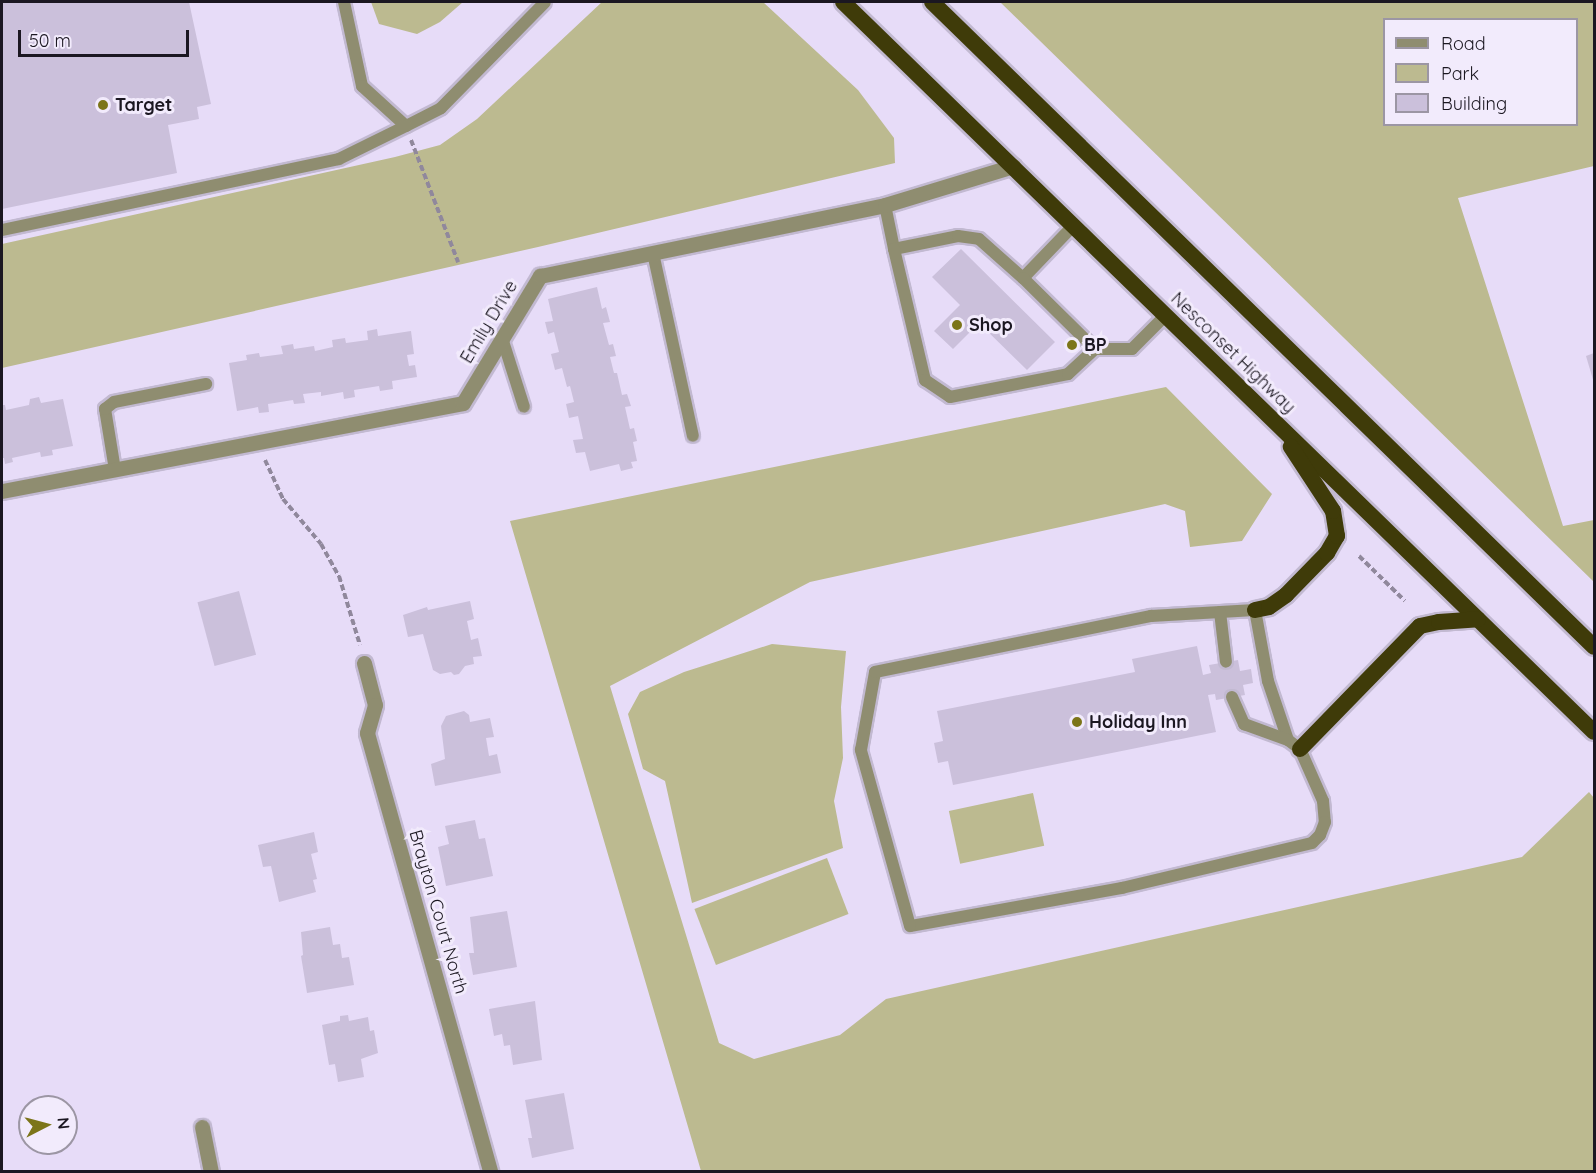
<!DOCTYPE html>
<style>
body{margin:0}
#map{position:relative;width:1596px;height:1173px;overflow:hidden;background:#e7dcf8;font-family:Quicksand,sans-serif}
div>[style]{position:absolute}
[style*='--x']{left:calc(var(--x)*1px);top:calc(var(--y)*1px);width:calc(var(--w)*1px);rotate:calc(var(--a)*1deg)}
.green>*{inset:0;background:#bcba90;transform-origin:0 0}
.building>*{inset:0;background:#cbc0db;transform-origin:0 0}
.path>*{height:4px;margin-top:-2px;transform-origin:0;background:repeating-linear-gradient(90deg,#90889c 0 6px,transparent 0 9px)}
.roads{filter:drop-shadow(2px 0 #c2b9d1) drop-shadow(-2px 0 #c2b9d1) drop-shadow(0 2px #c2b9d1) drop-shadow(0 -2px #c2b9d1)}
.service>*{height:12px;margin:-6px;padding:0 6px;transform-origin:6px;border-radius:6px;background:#8f8d70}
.minor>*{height:15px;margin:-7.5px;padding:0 7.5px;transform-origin:7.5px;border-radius:7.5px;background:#8f8d70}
.trunk>*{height:16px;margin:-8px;padding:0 8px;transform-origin:8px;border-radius:8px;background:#3f3b09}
.dots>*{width:16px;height:16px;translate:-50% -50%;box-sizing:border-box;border:3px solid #f2ebfc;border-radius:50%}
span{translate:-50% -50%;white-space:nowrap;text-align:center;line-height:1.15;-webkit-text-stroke:6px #f2ebfc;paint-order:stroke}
.poi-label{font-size:18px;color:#1b1721;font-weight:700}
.left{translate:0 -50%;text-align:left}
.street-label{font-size:18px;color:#1b1721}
.frame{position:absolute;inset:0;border:3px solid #1b1721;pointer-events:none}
.legend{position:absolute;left:1383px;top:18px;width:195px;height:108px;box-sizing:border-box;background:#f2ebfc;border:2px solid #9c96a4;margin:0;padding:8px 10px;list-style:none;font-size:18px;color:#1b1721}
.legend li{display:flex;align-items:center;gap:12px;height:30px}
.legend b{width:30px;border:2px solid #9c96a4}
.north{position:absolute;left:18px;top:1095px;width:60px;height:60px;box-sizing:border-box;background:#f2ebfc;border:2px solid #9c96a4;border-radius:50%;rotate:84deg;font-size:16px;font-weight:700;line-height:24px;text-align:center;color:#1b1721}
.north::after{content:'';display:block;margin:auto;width:21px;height:27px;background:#7c7519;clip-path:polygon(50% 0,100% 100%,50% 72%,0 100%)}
.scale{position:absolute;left:18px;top:30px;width:171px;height:27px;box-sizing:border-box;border:3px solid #1b1721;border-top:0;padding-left:8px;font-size:18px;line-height:21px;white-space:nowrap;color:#1b1721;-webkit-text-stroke:4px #f2ebfc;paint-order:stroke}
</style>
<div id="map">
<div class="green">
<i style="clip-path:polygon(371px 2px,463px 2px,440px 22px,417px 34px,379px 24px)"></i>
<i style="clip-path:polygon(602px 2px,763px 2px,858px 90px,894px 138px,895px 163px,538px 247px,2px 368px,2px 244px,395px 157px,440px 145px,477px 119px)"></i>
<i style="clip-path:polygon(evenodd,1000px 2px,1594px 2px,1594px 166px,1458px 198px,1563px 526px,1594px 520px,1594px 582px,1000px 2px,1384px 20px,1576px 20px,1576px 124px,1384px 124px,1384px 20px)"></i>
<i style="clip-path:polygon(1166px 387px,1272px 494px,1242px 541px,1190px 547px,1185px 511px,1165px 504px,810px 582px,610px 686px,719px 1043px,754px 1059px,840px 1035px,886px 999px,1522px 857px,1589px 792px,1594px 798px,1594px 1171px,701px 1171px,510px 521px)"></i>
<i style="clip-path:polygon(772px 644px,846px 651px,841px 707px,843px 758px,834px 801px,843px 848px,692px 903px,665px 781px,643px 769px,628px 714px,640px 692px,684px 672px)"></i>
<i style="left:1033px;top:793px;width:54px;height:86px;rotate:78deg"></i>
<i style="left:827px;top:858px;width:60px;height:142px;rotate:69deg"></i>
</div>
<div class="building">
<i style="clip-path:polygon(2px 2px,189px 2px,211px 104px,197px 107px,199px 119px,168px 125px,177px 173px,2px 209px)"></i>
<i style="clip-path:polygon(961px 249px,1055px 342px,1027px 370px,979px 323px,953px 349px,934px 331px,960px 305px,932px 277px)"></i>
<i style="clip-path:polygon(597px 287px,602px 309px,606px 307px,610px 322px,603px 323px,609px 345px,613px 344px,616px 356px,610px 357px,614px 373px,617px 373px,622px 395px,627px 394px,631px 406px,625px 407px,630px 429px,634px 428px,637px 441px,633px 442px,637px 461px,631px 462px,633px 468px,621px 471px,619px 464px,590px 471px,585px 452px,576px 453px,573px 440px,583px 439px,578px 416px,569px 418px,566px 404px,574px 402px,570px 386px,567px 387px,562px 368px,555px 370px,551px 354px,559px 352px,554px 332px,548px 334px,545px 322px,553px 321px,548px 299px)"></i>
<i style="clip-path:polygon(377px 329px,378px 336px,411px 331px,414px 354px,407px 355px,409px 366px,415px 365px,417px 377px,392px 381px,393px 389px,380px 391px,379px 386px,354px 390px,355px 397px,344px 399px,343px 392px,321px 396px,321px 392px,303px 394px,305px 403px,294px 404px,293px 400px,268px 404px,269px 412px,259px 413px,258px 407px,237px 411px,229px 363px,247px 360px,246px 355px,259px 353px,260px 357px,283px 354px,281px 346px,293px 344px,294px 349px,314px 346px,315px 351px,333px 347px,332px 340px,345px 338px,346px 343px,368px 340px,367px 331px)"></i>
<i style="clip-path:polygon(1594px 353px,1594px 383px,1586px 356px)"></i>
<i style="clip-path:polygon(39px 397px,41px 403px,63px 399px,73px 446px,52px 450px,53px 455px,41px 457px,40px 452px,12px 458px,13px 462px,5px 464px,4px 458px,2px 458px,2px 405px,5px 405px,6px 410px,29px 405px,30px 399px)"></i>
<i style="left:239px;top:591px;width:66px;height:43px;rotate:75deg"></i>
<i style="clip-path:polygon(470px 601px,474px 619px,467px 621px,471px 640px,478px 638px,482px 656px,473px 657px,474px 664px,465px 666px,459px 674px,454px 675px,451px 672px,440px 674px,433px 670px,423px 634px,408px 637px,403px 615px,427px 607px,428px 610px)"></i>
<i style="clip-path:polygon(1197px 646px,1203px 675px,1211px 673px,1209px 665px,1238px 660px,1240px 671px,1251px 669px,1253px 683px,1243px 685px,1245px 695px,1216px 700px,1215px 694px,1208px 695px,1216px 732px,953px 785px,948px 761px,938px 763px,934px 743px,943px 741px,937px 711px,1135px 672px,1132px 659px)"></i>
<i style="clip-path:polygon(464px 711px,469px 715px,470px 722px,490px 718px,494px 737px,486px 738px,489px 756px,497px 754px,501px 773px,435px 786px,431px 764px,445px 759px,441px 726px,446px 716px)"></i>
<i style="clip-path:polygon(475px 820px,479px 839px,485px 838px,493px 876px,446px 886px,438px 847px,449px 844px,445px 826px)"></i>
<i style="clip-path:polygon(314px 832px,318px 852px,311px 854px,317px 879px,313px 880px,316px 892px,279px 902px,271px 866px,263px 867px,258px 845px)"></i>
<i style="clip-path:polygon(507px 911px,517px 967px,473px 975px,469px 953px,474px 953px,470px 917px)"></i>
<i style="clip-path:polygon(330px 927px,333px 945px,340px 944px,342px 958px,349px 957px,354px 985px,307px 993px,301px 956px,303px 955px,301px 932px)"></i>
<i style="clip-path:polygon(535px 1001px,542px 1060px,513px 1065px,510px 1045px,504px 1046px,502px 1034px,494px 1036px,489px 1009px)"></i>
<i style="clip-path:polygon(348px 1015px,349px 1021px,368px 1017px,370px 1031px,374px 1030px,378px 1053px,361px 1059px,364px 1077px,338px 1082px,335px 1064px,329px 1065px,322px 1025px,340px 1021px,340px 1016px)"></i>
<i style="clip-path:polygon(564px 1093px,574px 1149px,532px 1158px,528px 1138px,532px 1138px,525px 1100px)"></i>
</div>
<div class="path">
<i style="--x:411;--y:140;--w:131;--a:68.9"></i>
<i style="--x:265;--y:460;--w:43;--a:65.2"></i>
<i style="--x:283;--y:499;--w:59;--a:49.8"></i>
<i style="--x:321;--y:544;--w:37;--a:61"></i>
<i style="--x:339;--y:576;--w:72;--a:73.1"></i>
<i style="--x:1359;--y:556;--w:64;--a:44.4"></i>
</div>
<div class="roads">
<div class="service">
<i style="--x:344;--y:2;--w:86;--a:77.9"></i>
<i style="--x:362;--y:86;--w:59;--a:42.3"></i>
<i style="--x:406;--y:126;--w:39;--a:-27"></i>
<i style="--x:441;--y:108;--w:148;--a:-45.5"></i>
<i style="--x:885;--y:205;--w:45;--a:78.4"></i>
<i style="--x:894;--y:249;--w:65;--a:-11.5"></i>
<i style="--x:958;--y:236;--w:21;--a:8"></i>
<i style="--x:979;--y:239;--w:59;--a:41.6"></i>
<i style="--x:1023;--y:278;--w:74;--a:-46.1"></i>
<i style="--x:2;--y:230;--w:344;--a:-11.9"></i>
<i style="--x:339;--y:159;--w:75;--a:-26.2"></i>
<i style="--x:894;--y:249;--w:135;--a:76.7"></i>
<i style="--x:925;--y:380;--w:30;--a:34"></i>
<i style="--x:950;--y:397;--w:120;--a:-11"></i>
<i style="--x:1068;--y:374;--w:37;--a:-43"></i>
<i style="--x:653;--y:253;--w:187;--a:77.7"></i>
<i style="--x:1023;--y:278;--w:101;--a:44.6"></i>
<i style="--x:1095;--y:349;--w:37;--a:0"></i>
<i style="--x:1132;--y:349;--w:48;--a:-45"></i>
<i style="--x:502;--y:338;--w:72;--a:72.3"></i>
<i style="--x:115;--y:470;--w:62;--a:-99.3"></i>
<i style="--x:105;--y:409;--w:11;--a:-38"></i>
<i style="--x:114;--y:402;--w:94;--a:-11.1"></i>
<i style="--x:1255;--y:610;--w:72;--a:79.6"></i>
<i style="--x:1268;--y:681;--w:62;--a:71.3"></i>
<i style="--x:1288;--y:740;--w:15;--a:37"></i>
<i style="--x:1300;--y:749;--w:57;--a:66.1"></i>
<i style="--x:1323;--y:801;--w:21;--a:85"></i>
<i style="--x:1325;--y:822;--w:14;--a:111"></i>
<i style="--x:1320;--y:835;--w:11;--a:135"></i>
<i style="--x:1312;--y:843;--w:195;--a:166.7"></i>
<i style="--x:1122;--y:888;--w:215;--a:169.8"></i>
<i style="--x:910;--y:926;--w:183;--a:-105.6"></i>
<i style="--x:861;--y:750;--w:79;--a:-79.8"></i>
<i style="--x:875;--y:672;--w:282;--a:-11.5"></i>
<i style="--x:1151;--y:616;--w:104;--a:-3.3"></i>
<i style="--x:1220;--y:612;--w:50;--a:83.2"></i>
<i style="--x:1232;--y:697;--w:30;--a:66"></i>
<i style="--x:1244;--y:724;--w:47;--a:20"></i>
</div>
<div class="minor">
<i style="--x:2;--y:491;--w:469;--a:-10.8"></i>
<i style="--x:463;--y:403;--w:149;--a:-58.8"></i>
<i style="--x:540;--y:276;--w:352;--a:-11.6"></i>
<i style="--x:885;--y:205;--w:134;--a:-16.9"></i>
<i style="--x:364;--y:663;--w:43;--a:75.3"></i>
<i style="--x:375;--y:705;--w:29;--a:106"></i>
<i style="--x:367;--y:733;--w:456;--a:74.3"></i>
<i style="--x:202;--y:1127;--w:46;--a:78.7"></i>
</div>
<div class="trunk">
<i style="--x:843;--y:2;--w:1047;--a:44.19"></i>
<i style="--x:932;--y:2;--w:924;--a:44.25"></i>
<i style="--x:1255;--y:610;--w:14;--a:-12"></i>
<i style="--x:1269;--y:607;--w:21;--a:-35"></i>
<i style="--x:1286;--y:595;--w:59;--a:-45.7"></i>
<i style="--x:1327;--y:553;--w:20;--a:-60"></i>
<i style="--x:1337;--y:536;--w:25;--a:-99"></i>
<i style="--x:1333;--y:511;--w:77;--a:-123.3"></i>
<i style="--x:1300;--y:749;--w:172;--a:-45.7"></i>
<i style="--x:1420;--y:626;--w:19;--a:-12"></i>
<i style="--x:1439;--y:622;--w:39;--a:-4"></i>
</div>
</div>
<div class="dots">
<i style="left:103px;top:105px;background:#7c7519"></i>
<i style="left:957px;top:325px;background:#7c7519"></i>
<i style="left:1072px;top:345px;background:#7c7519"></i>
<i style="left:1077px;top:722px;background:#7c7519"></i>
</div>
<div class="poi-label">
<span class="left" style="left:115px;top:105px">Target</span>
<span class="left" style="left:969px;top:325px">Shop</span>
<span class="left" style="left:1084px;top:345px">BP</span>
<span class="left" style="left:1089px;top:722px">Holiday Inn</span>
</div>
<div class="street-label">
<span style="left:489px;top:322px;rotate:-59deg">Emily Drive</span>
<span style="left:1233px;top:353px;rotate:44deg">Nesconset Highway</span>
<span style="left:438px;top:912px;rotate:74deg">Brayton Court North</span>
</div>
<div class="frame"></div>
<ul class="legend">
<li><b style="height:8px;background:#8f8d70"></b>Road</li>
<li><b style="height:16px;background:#bcba90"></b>Park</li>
<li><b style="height:16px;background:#cbc0db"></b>Building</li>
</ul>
<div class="north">N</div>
<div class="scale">50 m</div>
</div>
